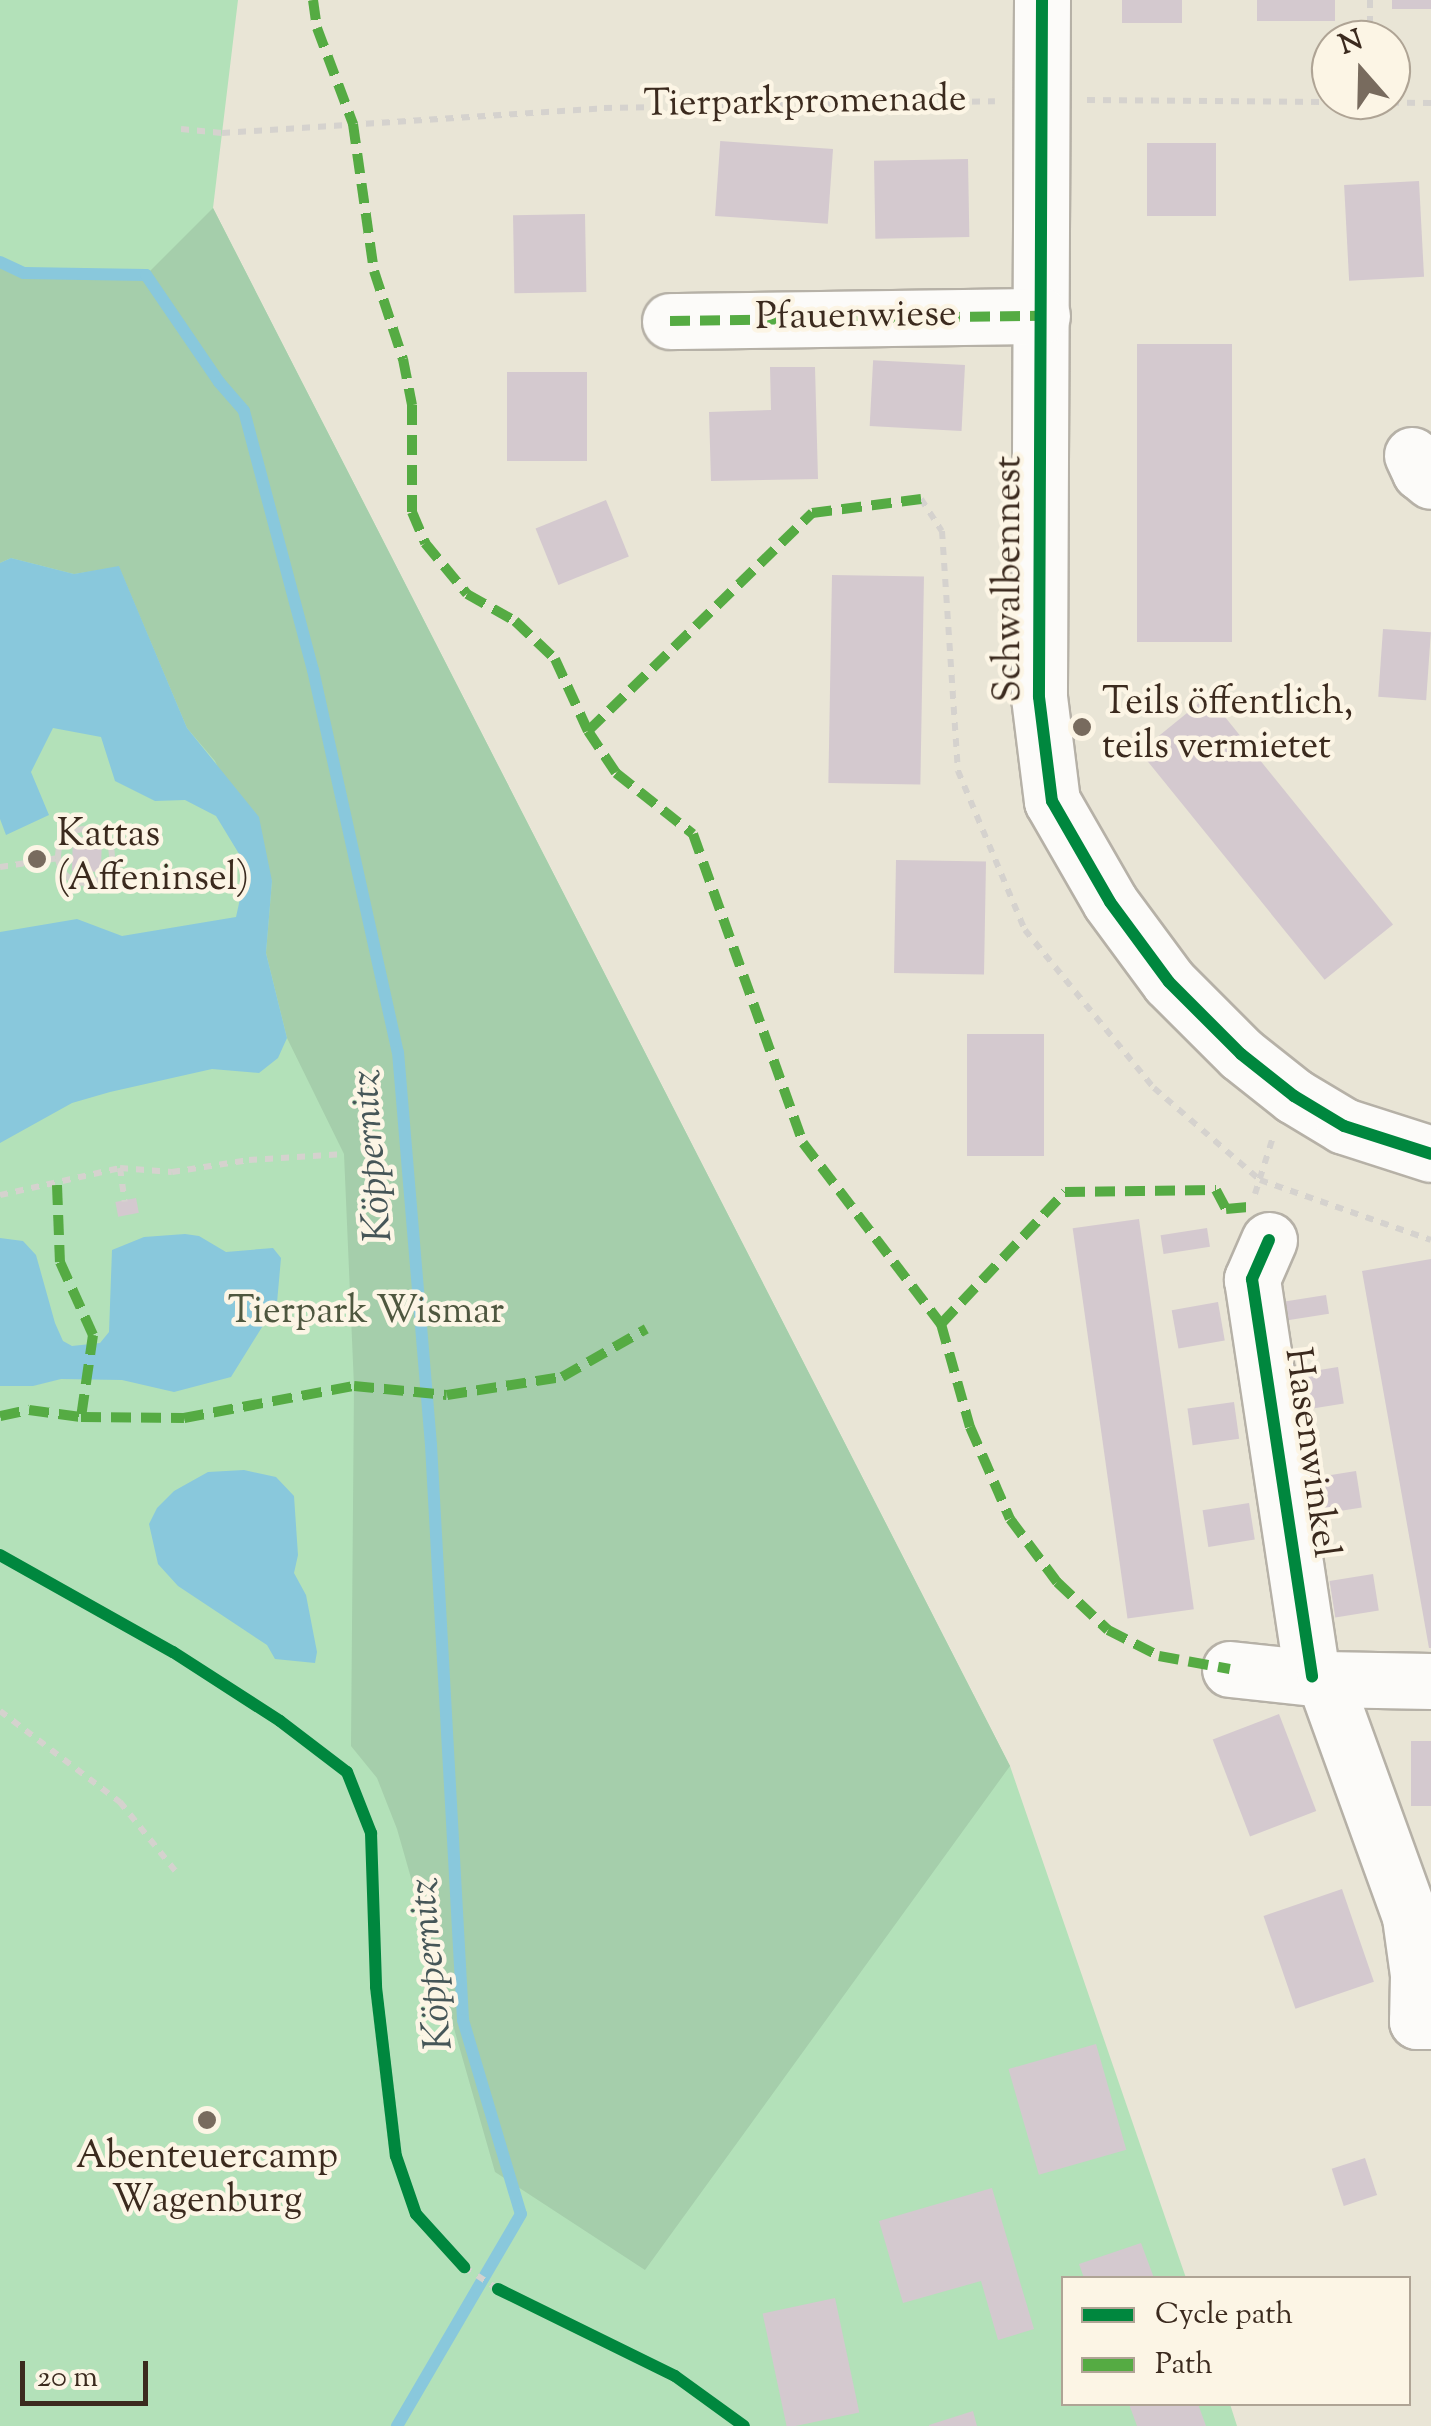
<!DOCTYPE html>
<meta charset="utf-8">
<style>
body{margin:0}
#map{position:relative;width:1431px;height:2426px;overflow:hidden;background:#e9e5d6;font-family:"Sorts Mill Goudy",serif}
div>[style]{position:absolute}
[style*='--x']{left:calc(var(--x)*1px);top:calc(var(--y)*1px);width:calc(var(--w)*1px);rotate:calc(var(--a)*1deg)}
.green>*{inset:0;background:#b3e1b9}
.forest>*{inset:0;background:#a5ceab}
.water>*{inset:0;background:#89c8dc}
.stream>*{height:12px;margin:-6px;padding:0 6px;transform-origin:6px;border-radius:6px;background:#89c8dc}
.building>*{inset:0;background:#d4c9cf;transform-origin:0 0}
.path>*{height:6px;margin-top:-3px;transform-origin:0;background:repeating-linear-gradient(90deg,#d5d2ce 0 8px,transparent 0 16px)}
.path>.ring{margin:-3px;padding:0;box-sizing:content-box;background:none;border:6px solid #d5d2ce;border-radius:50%}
.roads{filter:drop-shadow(2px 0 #b6b1a7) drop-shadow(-2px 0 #b6b1a7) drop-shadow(0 2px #b6b1a7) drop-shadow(0 -2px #b6b1a7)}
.minor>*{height:55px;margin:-27.5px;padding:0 27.5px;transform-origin:27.5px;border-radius:27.5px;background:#fcfbf9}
.quiet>*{height:10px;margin-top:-5px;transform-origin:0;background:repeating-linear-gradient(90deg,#55ab43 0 20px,transparent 0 30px)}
.cycleway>*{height:12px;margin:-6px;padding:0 6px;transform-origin:6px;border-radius:6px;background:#00873e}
.dots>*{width:28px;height:28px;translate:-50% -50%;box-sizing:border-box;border:5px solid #fcf5e5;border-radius:50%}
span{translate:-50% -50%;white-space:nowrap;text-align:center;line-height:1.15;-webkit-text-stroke:9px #fcf5e5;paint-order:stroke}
.street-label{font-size:38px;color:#3b2a1e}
.poi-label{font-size:38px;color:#3b2a1e}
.left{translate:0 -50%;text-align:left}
.park-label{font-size:38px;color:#4e573f}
.water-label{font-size:40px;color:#465658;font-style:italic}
.legend{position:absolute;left:1061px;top:2276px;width:350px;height:130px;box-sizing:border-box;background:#fcf5e5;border:2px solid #afa495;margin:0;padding:12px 18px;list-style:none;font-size:30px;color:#3b2a1e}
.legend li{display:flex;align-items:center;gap:20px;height:50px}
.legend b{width:50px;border:2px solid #afa495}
.north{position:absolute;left:1311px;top:20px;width:100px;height:100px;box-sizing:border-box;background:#fcf5e5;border:2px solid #afa495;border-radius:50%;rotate:340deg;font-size:28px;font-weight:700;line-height:40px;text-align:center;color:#3b2a1e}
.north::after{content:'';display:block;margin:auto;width:35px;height:45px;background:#786b5e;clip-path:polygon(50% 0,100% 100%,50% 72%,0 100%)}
.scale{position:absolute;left:20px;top:2361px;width:128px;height:45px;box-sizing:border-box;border:5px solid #3b2a1e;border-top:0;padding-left:12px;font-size:30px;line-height:35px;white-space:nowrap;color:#3b2a1e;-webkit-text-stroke:8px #fcf5e5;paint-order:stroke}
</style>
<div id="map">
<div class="green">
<i style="clip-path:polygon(0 0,238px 0,213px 208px,1010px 1766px,1186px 2278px,1064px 2278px,1064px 2404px,1230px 2404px,1237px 2426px,0 2426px)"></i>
</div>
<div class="forest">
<i style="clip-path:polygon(213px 208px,1010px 1766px,645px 2270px,495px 2172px,397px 1829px,377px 1778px,351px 1746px,354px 1386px,344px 1154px,287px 1038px,266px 953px,272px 881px,215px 761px,187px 728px,119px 567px,74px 574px,11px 558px,0 563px,0 262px,24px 273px,146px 275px)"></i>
</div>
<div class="water">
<i style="clip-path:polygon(11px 558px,74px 574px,119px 566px,187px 728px,259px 817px,272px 881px,266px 953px,287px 1038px,278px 1058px,259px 1073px,212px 1069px,110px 1092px,72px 1103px,0 1143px,0 932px,77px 919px,122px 936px,236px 917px,247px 867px,216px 816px,185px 800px,155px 801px,115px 781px,101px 737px,53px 728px,31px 772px,49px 815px,6px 835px,0 819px,0 563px)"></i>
<i style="clip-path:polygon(185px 1234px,199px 1236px,226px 1252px,273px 1248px,281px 1258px,277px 1303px,231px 1377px,174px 1392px,122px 1380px,61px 1379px,33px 1386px,0 1386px,0 1238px,23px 1241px,36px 1255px,55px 1323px,63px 1341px,72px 1346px,100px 1343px,109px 1332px,112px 1250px,144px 1237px)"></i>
<i style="clip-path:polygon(244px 1470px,276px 1477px,294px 1496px,298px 1555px,294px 1573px,306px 1595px,317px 1652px,315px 1663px,275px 1659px,267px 1645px,178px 1586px,158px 1564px,149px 1524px,157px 1508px,174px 1491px,208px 1472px)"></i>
</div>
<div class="stream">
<i style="--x:0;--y:262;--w:26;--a:25"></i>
<i style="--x:24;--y:273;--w:122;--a:0.9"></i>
<i style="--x:146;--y:275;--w:130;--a:55.7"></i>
<i style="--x:219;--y:382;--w:38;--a:49"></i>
<i style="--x:244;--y:411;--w:268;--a:75.1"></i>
<i style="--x:313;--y:670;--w:391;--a:77.5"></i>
<i style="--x:398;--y:1052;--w:394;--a:85.2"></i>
<i style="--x:431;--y:1445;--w:576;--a:86.81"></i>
<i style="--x:463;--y:2020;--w:202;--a:73.4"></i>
<i style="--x:521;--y:2214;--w:246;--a:120.3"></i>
</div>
<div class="building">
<i style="left:1122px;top:0;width:60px;height:23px"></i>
<i style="left:1257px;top:0;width:78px;height:21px"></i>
<i style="left:1392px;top:0;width:39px;height:9px"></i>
<i style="left:1147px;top:143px;width:69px;height:73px"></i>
<i style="left:833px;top:149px;width:75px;height:113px;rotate:94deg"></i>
<i style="left:968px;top:159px;width:78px;height:94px;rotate:89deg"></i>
<i style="left:1419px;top:181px;width:96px;height:75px;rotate:87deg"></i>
<i style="left:585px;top:214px;width:78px;height:72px;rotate:89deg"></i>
<i style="left:1137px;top:344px;width:95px;height:298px"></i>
<i style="left:965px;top:365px;width:66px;height:92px;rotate:93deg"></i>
<i style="clip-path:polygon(770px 367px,815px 367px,818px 479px,711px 481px,709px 412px,771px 410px)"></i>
<i style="left:507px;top:372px;width:80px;height:89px"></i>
<i style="left:606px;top:500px;width:61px;height:76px;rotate:68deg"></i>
<i style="left:832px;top:575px;width:92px;height:208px;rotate:1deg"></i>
<i style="left:1383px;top:629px;width:48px;height:68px;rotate:4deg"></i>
<i style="left:1208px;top:696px;width:294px;height:88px;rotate:51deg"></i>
<i style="left:73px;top:837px;width:29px;height:34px;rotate:2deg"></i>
<i style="left:896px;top:860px;width:90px;height:113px;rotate:1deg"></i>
<i style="left:1044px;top:1034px;width:122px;height:77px;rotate:90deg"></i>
<i style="left:136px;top:1198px;width:15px;height:21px;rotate:79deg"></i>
<i style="left:1139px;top:1219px;width:394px;height:67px;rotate:82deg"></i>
<i style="left:1207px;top:1228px;width:19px;height:47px;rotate:81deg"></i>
<i style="clip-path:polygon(1431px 1259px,1431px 1648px,1429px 1648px,1362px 1271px)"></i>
<i style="left:1326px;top:1295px;width:19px;height:45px;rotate:81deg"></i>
<i style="left:1218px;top:1302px;width:39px;height:47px;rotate:80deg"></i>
<i style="left:1338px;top:1367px;width:37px;height:44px;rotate:81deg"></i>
<i style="left:1234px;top:1402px;width:37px;height:47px;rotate:82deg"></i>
<i style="left:1356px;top:1471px;width:37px;height:43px;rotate:81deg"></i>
<i style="left:1249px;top:1503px;width:37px;height:47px;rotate:81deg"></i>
<i style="left:1373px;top:1574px;width:37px;height:44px;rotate:81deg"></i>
<i style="left:1279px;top:1714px;width:104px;height:71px;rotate:69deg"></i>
<i style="left:1411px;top:1741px;width:20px;height:65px"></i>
<i style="left:1342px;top:1889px;width:98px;height:83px;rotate:71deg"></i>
<i style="left:1096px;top:2044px;width:110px;height:91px;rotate:74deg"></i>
<i style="left:1365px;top:2158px;width:39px;height:35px;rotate:72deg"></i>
<i style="clip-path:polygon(992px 2188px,1034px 2329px,998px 2340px,981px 2281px,903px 2303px,879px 2221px)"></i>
<i style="clip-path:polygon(1141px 2243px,1154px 2278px,1084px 2278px,1079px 2264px)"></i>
<i style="left:835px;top:2298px;width:117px;height:74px;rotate:78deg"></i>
<i style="clip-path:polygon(1129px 2404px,1198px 2404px,1206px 2426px,1137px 2426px)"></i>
<i style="clip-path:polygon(973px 2411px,977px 2426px,929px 2426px,929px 2425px)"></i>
</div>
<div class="path">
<i style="--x:1370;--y:40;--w:40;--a:-90"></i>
<i style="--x:1087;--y:100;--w:344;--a:0.5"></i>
<i style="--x:181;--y:129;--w:41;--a:5.6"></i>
<i style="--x:222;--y:133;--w:383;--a:-3.7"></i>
<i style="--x:604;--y:108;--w:391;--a:-1"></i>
<i style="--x:921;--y:499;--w:38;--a:57"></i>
<i style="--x:942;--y:531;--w:241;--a:86.2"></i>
<i style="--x:958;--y:771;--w:173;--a:67.2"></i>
<i style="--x:1025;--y:930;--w:204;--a:50.8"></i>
<i style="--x:1154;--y:1088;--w:140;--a:41"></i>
<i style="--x:1260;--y:1180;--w:181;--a:19.3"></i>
<i class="ring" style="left:58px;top:829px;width:48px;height:48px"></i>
<i style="--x:0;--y:867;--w:59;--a:-8.8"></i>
<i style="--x:120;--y:1168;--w:34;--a:82"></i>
<i style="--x:1255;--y:1194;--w:57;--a:-72.5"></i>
<i style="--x:0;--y:1195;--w:123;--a:-12.7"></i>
<i style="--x:120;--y:1168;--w:52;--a:4.4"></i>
<i style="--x:172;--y:1172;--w:78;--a:-8.9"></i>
<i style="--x:249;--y:1160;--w:95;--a:-3.6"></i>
<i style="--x:0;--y:1711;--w:151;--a:37.2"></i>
<i style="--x:120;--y:1802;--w:90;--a:51.3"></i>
<i style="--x:464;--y:2267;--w:40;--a:32.9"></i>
</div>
<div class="roads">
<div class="minor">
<i style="--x:1042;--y:0;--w:697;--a:90.25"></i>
<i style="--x:1039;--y:697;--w:105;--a:82.9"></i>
<i style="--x:1052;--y:801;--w:116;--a:60.1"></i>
<i style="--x:1110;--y:902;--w:99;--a:53.6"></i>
<i style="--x:1169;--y:982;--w:102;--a:45"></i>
<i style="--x:1241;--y:1054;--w:68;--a:38.4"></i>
<i style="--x:1294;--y:1096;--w:58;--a:31"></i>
<i style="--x:1344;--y:1126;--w:91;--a:17.8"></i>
<i style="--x:670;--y:321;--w:372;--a:-0.8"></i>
<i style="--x:1412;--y:455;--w:19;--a:65"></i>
<i style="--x:1420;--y:472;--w:14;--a:39"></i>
<i style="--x:1269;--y:1240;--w:43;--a:113.6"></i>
<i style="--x:1252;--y:1279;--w:402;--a:81.4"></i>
<i style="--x:1230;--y:1669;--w:95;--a:6.1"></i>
<i style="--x:1324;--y:1679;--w:107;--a:1.1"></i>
<i style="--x:1324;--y:1679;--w:253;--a:70.1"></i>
<i style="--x:1410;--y:1917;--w:59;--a:82.1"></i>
<i style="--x:1418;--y:1975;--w:46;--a:91.2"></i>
<i style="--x:1417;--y:2021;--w:14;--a:0"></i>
</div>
</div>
<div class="quiet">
<i style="--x:313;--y:0;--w:28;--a:82"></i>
<i style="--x:317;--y:28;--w:103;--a:69.4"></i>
<i style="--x:353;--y:124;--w:148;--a:81.9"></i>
<i style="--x:374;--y:271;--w:93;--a:71.8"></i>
<i style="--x:403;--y:359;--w:47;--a:78.9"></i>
<i style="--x:412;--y:405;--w:107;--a:90"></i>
<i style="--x:412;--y:512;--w:34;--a:67"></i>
<i style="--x:425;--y:543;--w:66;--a:50.5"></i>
<i style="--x:467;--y:594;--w:55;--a:29.4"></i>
<i style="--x:515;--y:621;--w:55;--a:43.5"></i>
<i style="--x:555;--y:659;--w:79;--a:65.4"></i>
<i style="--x:588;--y:731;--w:50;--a:56.3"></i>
<i style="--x:616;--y:773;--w:98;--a:38.4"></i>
<i style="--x:693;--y:834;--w:328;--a:70.4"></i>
<i style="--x:803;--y:1143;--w:228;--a:52.7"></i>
<i style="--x:941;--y:1324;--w:107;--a:74.3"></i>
<i style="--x:970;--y:1427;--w:100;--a:66.5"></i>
<i style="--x:1010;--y:1519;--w:79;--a:53.3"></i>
<i style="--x:1057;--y:1582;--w:70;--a:43.3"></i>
<i style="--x:1108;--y:1630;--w:57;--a:27"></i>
<i style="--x:1159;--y:1656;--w:72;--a:10.4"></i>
<i style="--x:670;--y:321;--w:372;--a:-0.8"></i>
<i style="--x:588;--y:731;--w:313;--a:-44.2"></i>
<i style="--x:812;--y:513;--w:110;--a:-7.3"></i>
<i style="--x:57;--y:1185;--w:77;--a:87.8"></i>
<i style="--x:60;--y:1262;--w:80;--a:65.7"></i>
<i style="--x:93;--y:1335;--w:83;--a:98.3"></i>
<i style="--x:941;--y:1324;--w:181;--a:-46.8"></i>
<i style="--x:1065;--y:1192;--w:151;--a:-0.8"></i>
<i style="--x:1216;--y:1190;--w:21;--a:62"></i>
<i style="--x:1226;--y:1209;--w:25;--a:-5"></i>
<i style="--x:0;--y:1416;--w:30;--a:-12"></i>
<i style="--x:29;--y:1410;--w:52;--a:7.7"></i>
<i style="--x:81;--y:1417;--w:103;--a:0.6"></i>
<i style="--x:184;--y:1418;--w:173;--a:-10.7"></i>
<i style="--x:354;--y:1386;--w:93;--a:5.5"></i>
<i style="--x:447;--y:1395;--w:116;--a:-8.9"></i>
<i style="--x:562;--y:1377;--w:97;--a:-29.7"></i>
</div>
<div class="cycleway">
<i style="--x:1042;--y:0;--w:697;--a:90.25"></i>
<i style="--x:1039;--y:697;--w:105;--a:82.9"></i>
<i style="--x:1052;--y:801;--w:116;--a:60.1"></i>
<i style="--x:1110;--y:902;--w:99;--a:53.6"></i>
<i style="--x:1169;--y:982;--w:102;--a:45"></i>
<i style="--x:1241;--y:1054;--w:68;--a:38.4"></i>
<i style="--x:1294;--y:1096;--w:58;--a:31"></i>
<i style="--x:1344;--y:1126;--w:91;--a:17.8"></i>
<i style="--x:1269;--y:1240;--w:43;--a:113.6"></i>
<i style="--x:1252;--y:1279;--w:402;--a:81.4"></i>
<i style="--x:0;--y:1555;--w:198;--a:29.3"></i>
<i style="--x:173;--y:1652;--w:127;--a:32.8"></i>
<i style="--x:280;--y:1721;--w:84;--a:37.3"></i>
<i style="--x:347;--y:1772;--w:66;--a:68.5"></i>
<i style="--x:371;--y:1833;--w:154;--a:88.1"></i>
<i style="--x:376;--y:1987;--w:170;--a:83.3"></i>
<i style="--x:396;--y:2156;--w:61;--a:71"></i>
<i style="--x:416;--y:2214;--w:72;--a:47.8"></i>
<i style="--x:498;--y:2289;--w:197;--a:26.2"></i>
<i style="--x:675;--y:2376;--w:85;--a:35.9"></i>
</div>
<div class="dots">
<i style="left:1082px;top:727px;background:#786b5e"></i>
<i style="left:37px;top:859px;background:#786b5e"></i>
<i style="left:207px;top:2120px;background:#786b5e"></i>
</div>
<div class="street-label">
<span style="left:805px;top:104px;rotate:-1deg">Tierparkpromenade</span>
<span style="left:856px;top:318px;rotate:-1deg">Pfauenwiese</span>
<span style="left:1011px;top:579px;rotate:-90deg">Schwalbennest</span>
<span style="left:1309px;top:1453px;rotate:82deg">Hasenwinkel</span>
</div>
<div class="poi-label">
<span class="left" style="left:1102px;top:727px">Teils öffentlich,<br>teils vermietet</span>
<span class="left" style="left:57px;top:859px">Kattas<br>(Affeninsel)</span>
<span style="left:207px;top:2181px">Abenteuercamp<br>Wagenburg</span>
</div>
<div class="park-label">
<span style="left:366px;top:1314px">Tierpark Wismar</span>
</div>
<div class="water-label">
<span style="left:374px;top:1156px;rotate:-95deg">Köppernitz</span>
<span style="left:433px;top:1964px;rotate:-96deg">Köppernitz</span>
</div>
<ul class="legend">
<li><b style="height:12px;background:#00873e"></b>Cycle path</li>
<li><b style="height:12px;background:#55ab43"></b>Path</li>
</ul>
<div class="north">N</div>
<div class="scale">20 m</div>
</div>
